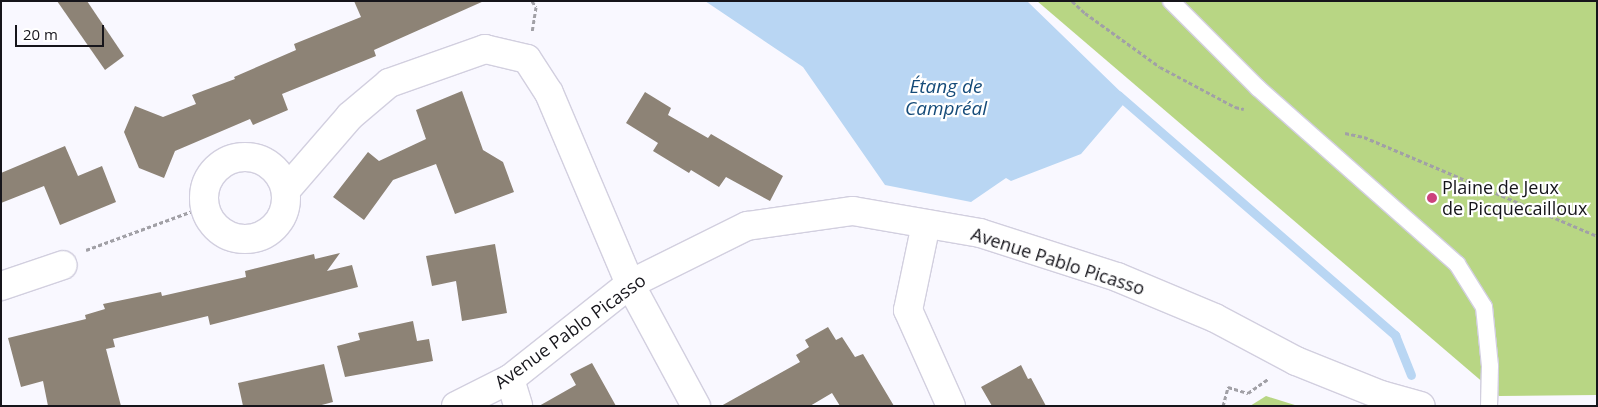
<!DOCTYPE html>
<meta charset="utf-8">
<style>
body{margin:0}
#map{position:relative;width:1598px;height:407px;overflow:hidden;background:#f9f8ff;font-family:"Open Sans",sans-serif}
div>[style]{position:absolute}
[style*='--x']{left:calc(var(--x)*1px);top:calc(var(--y)*1px);width:calc(var(--w)*1px);rotate:calc(var(--a)*1deg)}
.green>*{inset:0;background:#b8d684}
.water>*{inset:0;background:#b9d6f3}
.stream>*{height:9px;margin:-4.5px;padding:0 4.5px;transform-origin:4.5px;border-radius:4.5px;background:#b9d6f3}
.building>*{inset:0;background:#8d8376}
.path>*{height:3px;margin-top:-1.5px;transform-origin:0;background:repeating-linear-gradient(90deg,#a1a0a6 0 4px,transparent 0 6.5px)}
.roads{filter:drop-shadow(1px 0 #d2cfdf) drop-shadow(-1px 0 #d2cfdf) drop-shadow(0 1px #d2cfdf) drop-shadow(0 -1px #d2cfdf)}
.lane>*{height:16px;margin:-8px;padding:0 8px;transform-origin:8px;border-radius:8px;background:#fff}
.street>*{height:28px;margin:-14px;padding:0 14px;transform-origin:14px;border-radius:14px;background:#fff}
.street>.ring{margin:-14px;padding:0;box-sizing:content-box;background:none;border:28px solid #fff;border-radius:50%}
.dots>*{width:14px;height:14px;translate:-50% -50%;box-sizing:border-box;border:2px solid #fff;border-radius:50%}
span{translate:-50% -50%;white-space:nowrap;text-align:center;line-height:1.15;-webkit-text-stroke:4.5px #fff;paint-order:stroke}
.poi-label{font-size:18px;color:#16151b}
.left{translate:0 -50%;text-align:left}
.street-label{font-size:18px;color:#16151b}
.water-label{font-size:19px;color:#154b79;font-style:italic}
.frame{position:absolute;inset:0;border:2px solid #16151b;pointer-events:none}
.scale{position:absolute;left:15px;top:25px;width:89px;height:22px;box-sizing:border-box;border:2px solid #16151b;border-top:0;padding-left:6px;font-size:15px;line-height:18px;white-space:nowrap;color:#16151b;-webkit-text-stroke:4px #fff;paint-order:stroke}
</style>
<div id="map">
<div class="green">
<i style="clip-path:polygon(1037px 1px,1597px 1px,1597px 395px,1499px 396px)"></i>
<i style="clip-path:polygon(1266px 396px,1298px 406px,1250px 406px)"></i>
</div>
<div class="water">
<i style="clip-path:polygon(705px 1px,1027px 1px,1128px 99px,1081px 154px,1011px 181px,1006px 178px,971px 202px,885px 185px,803px 67px)"></i>
</div>
<div class="stream">
<i style="--x:1118;--y:95;--w:367;--a:40.9"></i>
<i style="--x:1395;--y:335;--w:43;--a:68.2"></i>
</div>
<div class="building">
<i style="clip-path:polygon(57px 1px,87px 1px,124px 56px,105px 70px)"></i>
<i style="clip-path:polygon(354px 1px,484px 1px,374px 50px,376px 56px,282px 94px,288px 110px,253px 125px,250px 119px,175px 151px,164px 178px,139px 168px,124px 132px,135px 106px,163px 117px,196px 104px,192px 95px,235px 79px,234px 77px,296px 50px,294px 44px,361px 17px)"></i>
<i style="clip-path:polygon(462px 91px,483px 150px,503px 162px,514px 192px,455px 214px,436px 164px,393px 180px,364px 220px,333px 197px,368px 152px,379px 161px,426px 139px,416px 110px)"></i>
<i style="clip-path:polygon(645px 92px,671px 108px,668px 115px,708px 138px,711px 134px,783px 176px,770px 201px,726px 177px,719px 187px,691px 170px,689px 173px,653px 151px,658px 143px,626px 123px)"></i>
<i style="clip-path:polygon(65px 146px,78px 176px,102px 166px,116px 202px,60px 225px,44px 186px,1px 203px,1px 173px)"></i>
<i style="clip-path:polygon(495px 244px,507px 313px,462px 321px,456px 281px,432px 286px,426px 256px)"></i>
<i style="clip-path:polygon(340px 253px,327px 271px,352px 265px,358px 287px,210px 325px,208px 316px,113px 339px,115px 347px,106px 349px,121px 406px,48px 406px,43px 381px,21px 387px,8px 338px,86px 319px,85px 315px,105px 309px,103px 304px,161px 292px,162px 296px,246px 277px,245px 271px,314px 254px,315px 259px)"></i>
<i style="clip-path:polygon(413px 321px,417px 341px,429px 339px,433px 361px,345px 377px,337px 346px,360px 340px,358px 333px)"></i>
<i style="clip-path:polygon(828px 327px,836px 340px,842px 337px,855px 357px,863px 354px,894px 406px,840px 406px,832px 393px,810px 406px,721px 406px,800px 362px,796px 355px,809px 347px,805px 340px)"></i>
<i style="clip-path:polygon(592px 363px,616px 406px,539px 406px,576px 385px,570px 374px)"></i>
<i style="clip-path:polygon(324px 364px,333px 402px,318px 406px,243px 406px,238px 383px)"></i>
<i style="clip-path:polygon(1021px 365px,1028px 379px,1031px 378px,1046px 406px,992px 406px,981px 387px)"></i>
</div>
<div class="path">
<i style="--x:532;--y:1;--w:7;--a:56"></i>
<i style="--x:536;--y:7;--w:24;--a:99"></i>
<i style="--x:1072;--y:1;--w:18;--a:43"></i>
<i style="--x:1085;--y:13;--w:92;--a:35.8"></i>
<i style="--x:1160;--y:67;--w:85;--a:28.1"></i>
<i style="--x:1235;--y:107;--w:9;--a:13"></i>
<i style="--x:1345;--y:133;--w:19;--a:12"></i>
<i style="--x:1364;--y:137;--w:253;--a:23"></i>
<i style="--x:86;--y:250;--w:128;--a:-20.1"></i>
<i style="--x:1223;--y:406;--w:20;--a:-75"></i>
<i style="--x:1228;--y:387;--w:21;--a:17"></i>
<i style="--x:1248;--y:393;--w:24;--a:-35"></i>
</div>
<div class="roads">
<div class="lane">
<i style="--x:1171;--y:1;--w:123;--a:45"></i>
<i style="--x:1258;--y:88;--w:266;--a:41.5"></i>
<i style="--x:1457;--y:264;--w:51;--a:57.9"></i>
<i style="--x:1484;--y:307;--w:59;--a:84.2"></i>
<i style="--x:1490;--y:366;--w:40;--a:91.4"></i>
</div>
<div class="street">
<i class="ring" style="left:204px;top:157px;width:54px;height:54px"></i>
<i style="--x:286;--y:190;--w:98;--a:-49.1"></i>
<i style="--x:350;--y:116;--w:51;--a:-40.2"></i>
<i style="--x:389;--y:83;--w:102;--a:-19.5"></i>
<i style="--x:485;--y:49;--w:43;--a:13.4"></i>
<i style="--x:527;--y:59;--w:40;--a:57.1"></i>
<i style="--x:549;--y:93;--w:207;--a:67"></i>
<i style="--x:630;--y:284;--w:139;--a:61.6"></i>
<i style="--x:926;--y:224;--w:88;--a:101.8"></i>
<i style="--x:908;--y:310;--w:105;--a:65.9"></i>
<i style="--x:1;--y:286;--w:65;--a:-18.7"></i>
<i style="--x:510;--y:379;--w:28;--a:73"></i>
<i style="--x:456;--y:406;--w:60;--a:-26.6"></i>
<i style="--x:510;--y:379;--w:153;--a:-38.4"></i>
<i style="--x:630;--y:284;--w:131;--a:-26.4"></i>
<i style="--x:747;--y:226;--w:107;--a:-8.1"></i>
<i style="--x:853;--y:211;--w:129;--a:9.8"></i>
<i style="--x:980;--y:233;--w:144;--a:17.8"></i>
<i style="--x:1117;--y:277;--w:106;--a:22.7"></i>
<i style="--x:1215;--y:318;--w:92;--a:28"></i>
<i style="--x:1296;--y:361;--w:92;--a:21.8"></i>
<i style="--x:1381;--y:395;--w:41;--a:15.4"></i>
</div>
</div>
<div class="dots">
<i style="left:1432px;top:198px;background:#cc427c"></i>
</div>
<div class="poi-label">
<span class="left" style="left:1442px;top:198px">Plaine de Jeux<br>de Picquecailloux</span>
</div>
<div class="street-label">
<span style="left:1058px;top:261px;rotate:18deg">Avenue Pablo Picasso</span>
<span style="left:570px;top:331px;rotate:-36deg">Avenue Pablo Picasso</span>
</div>
<div class="water-label">
<span style="left:946px;top:98px">Étang de<br>Campréal</span>
</div>
<div class="frame"></div>
<div class="scale">20 m</div>
</div>
